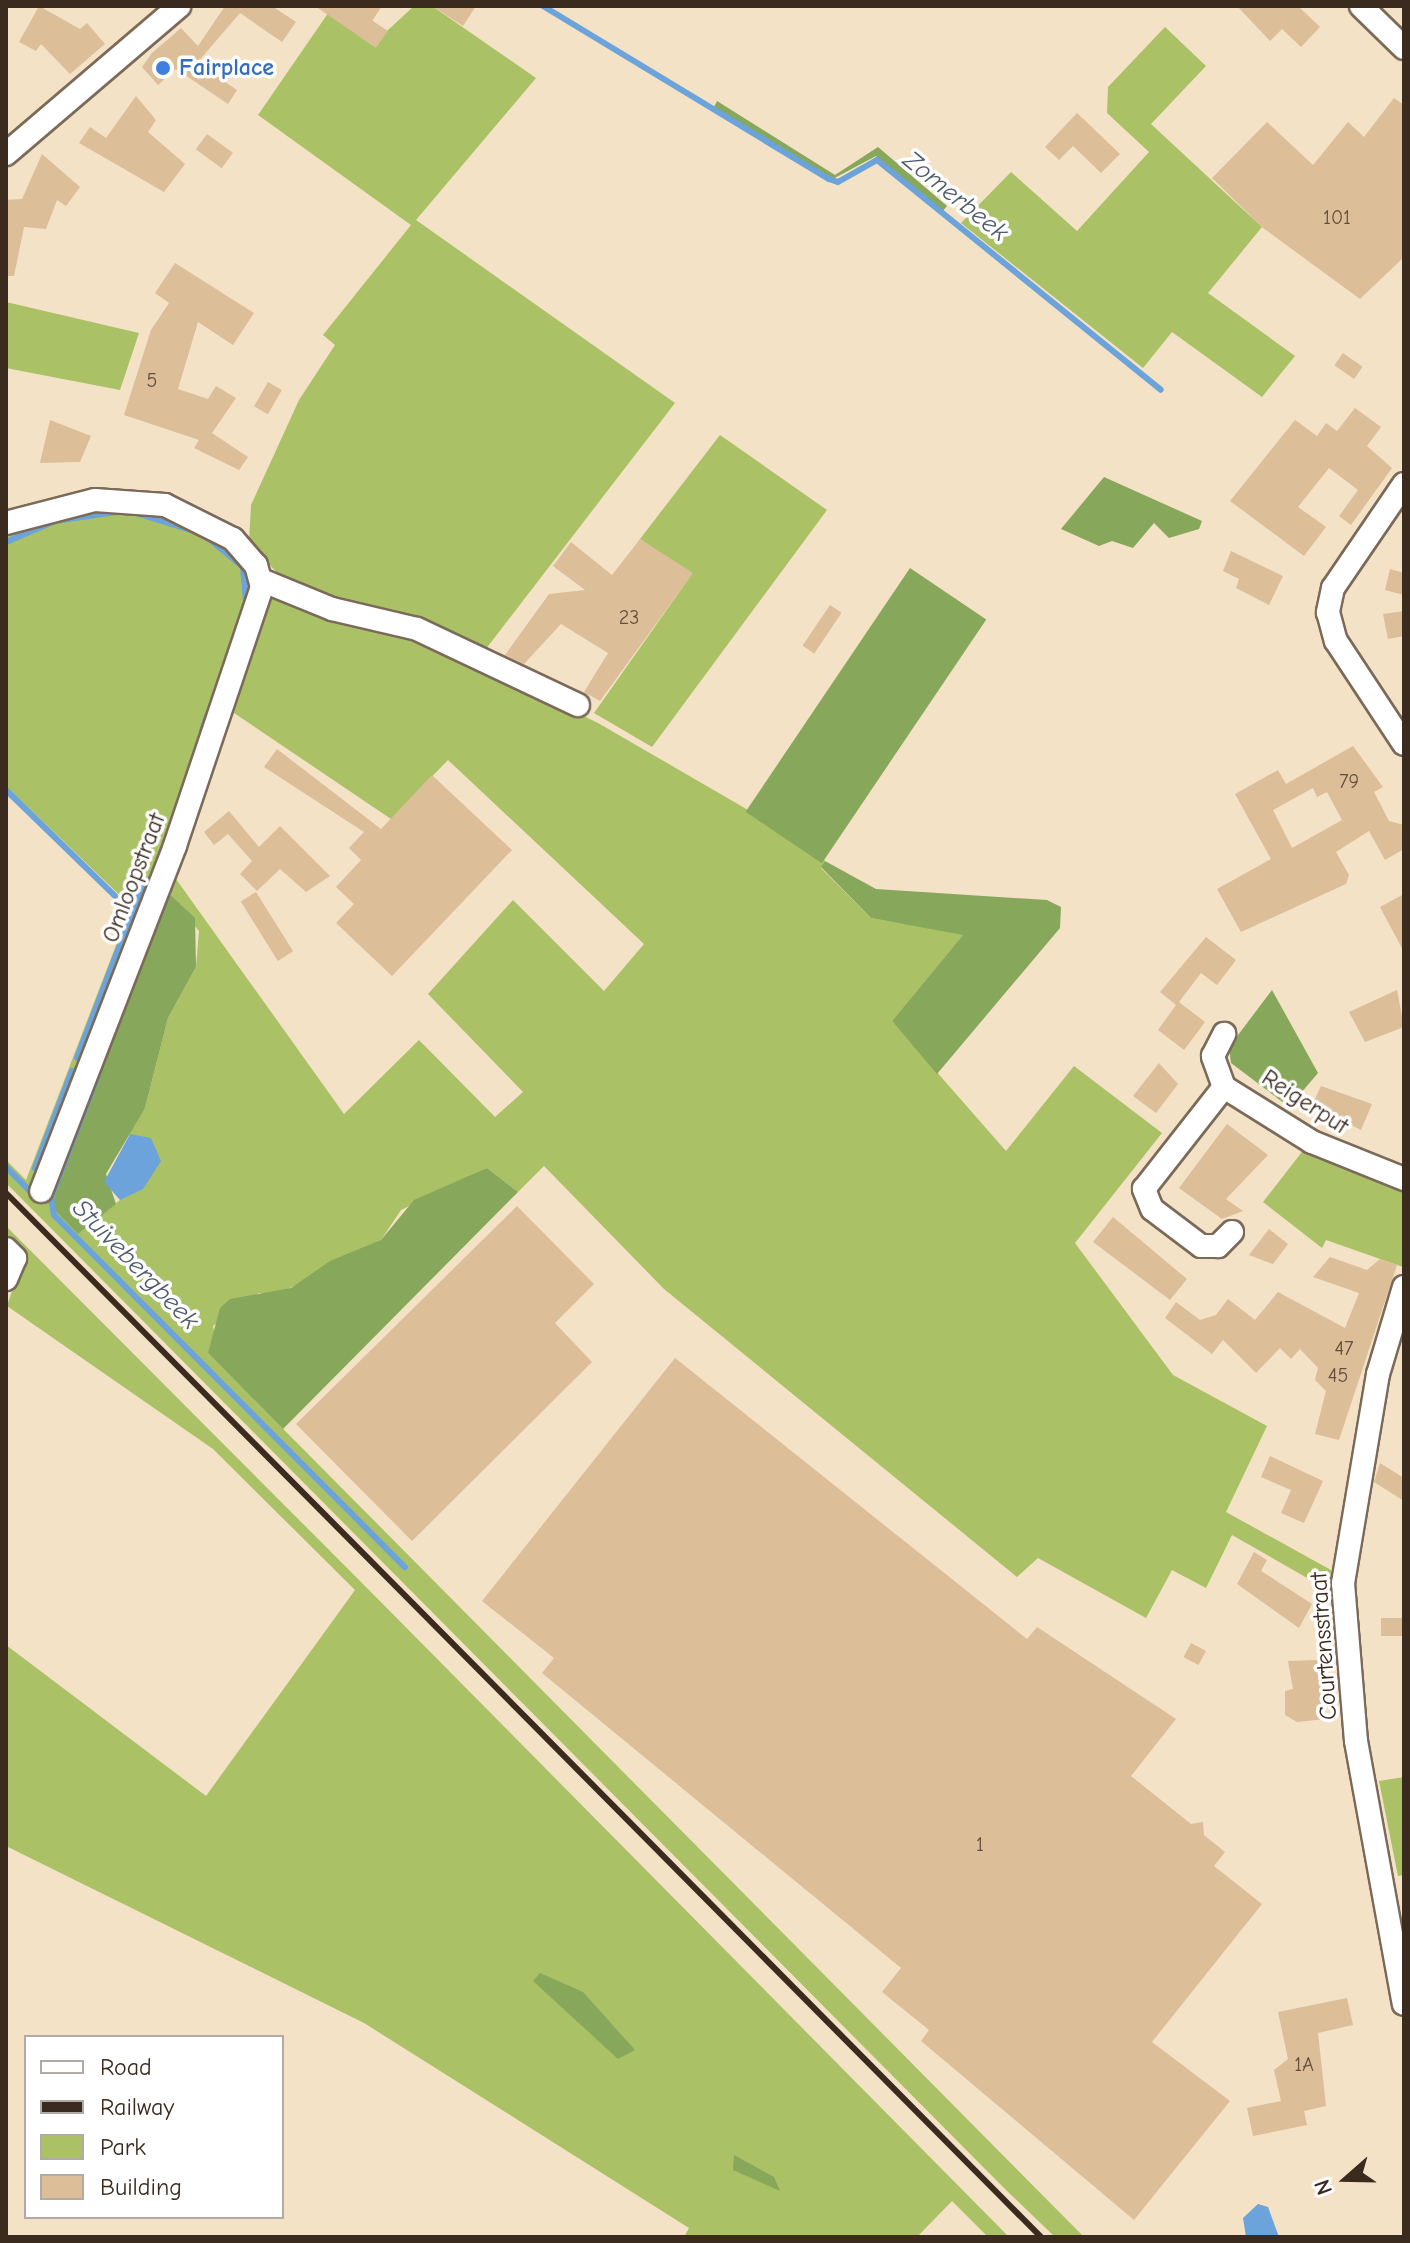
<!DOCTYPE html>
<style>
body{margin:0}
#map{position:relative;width:1410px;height:2243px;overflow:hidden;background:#f3e2c6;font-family:"Comic Neue",sans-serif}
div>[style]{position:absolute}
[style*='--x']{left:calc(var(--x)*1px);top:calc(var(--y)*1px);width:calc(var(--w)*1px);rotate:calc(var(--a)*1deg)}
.green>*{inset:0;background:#aac166}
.forest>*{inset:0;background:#87a75b;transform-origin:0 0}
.water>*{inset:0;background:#6ba3da}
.stream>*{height:6px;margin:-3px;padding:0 3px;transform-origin:3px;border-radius:3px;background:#6ba3da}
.building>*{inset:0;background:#dcbe98;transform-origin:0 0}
.roads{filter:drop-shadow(2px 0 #7b6a59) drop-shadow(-2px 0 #7b6a59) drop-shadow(0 2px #7b6a59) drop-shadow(0 -2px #7b6a59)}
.street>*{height:22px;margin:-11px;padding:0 11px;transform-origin:11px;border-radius:11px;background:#fff}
.rail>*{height:6px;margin:-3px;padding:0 3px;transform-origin:3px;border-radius:3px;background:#3b2a1e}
.dots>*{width:22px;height:22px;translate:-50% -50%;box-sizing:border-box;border:4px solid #fff;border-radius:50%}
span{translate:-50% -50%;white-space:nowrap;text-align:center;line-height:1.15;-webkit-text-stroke:7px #fff;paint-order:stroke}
.number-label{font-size:20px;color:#634f3c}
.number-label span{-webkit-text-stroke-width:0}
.shop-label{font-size:24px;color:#366cbe;font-weight:700}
.left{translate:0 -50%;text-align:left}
.street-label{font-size:24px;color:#3b2a1e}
.water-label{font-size:26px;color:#4e5a69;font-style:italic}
.frame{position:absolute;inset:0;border:8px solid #3b2a1e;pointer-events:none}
.legend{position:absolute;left:24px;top:2035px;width:260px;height:184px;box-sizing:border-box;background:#fff;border:2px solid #b1aaa5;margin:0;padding:10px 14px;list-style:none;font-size:24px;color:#3b2a1e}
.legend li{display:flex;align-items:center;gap:16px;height:40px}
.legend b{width:40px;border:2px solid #b1aaa5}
.north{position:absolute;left:1306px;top:2139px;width:80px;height:80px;-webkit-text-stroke:6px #fff;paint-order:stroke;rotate:250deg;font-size:22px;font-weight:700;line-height:32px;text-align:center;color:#3b2a1e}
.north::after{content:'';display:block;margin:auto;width:28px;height:36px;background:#3b2a1e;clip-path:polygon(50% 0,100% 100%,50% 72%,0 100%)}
</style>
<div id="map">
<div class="green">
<i style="clip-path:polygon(333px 6px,351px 6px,387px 31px,414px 6px,432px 6px,536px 78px,416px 220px,675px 403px,482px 654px,334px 606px,285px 581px,249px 543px,251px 505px,299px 400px,335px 345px,323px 335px,411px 225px,258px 115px)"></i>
<i style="clip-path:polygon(1165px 27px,1206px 66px,1151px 124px,1262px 227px,1208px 293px,1295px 356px,1262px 397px,1172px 332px,1143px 368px,961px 223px,1011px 172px,1077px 231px,1149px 152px,1107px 113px,1108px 87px)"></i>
<i style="clip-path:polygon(6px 302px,139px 333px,120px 390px,6px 368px)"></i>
<i style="clip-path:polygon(720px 435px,827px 510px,652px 747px,594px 713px,692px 574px,640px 539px)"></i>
<i style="clip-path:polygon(150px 510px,240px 555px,255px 594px,140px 910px,79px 1233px,120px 1200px,131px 1124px,145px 1108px,168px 1018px,196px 967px,199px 931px,165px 890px,171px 872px,344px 1114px,419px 1040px,495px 1117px,523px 1092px,428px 994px,513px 900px,604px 991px,644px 944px,448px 760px,391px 819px,234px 713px,269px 597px,279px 592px,410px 631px,598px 723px,812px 847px,825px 861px,821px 868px,871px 918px,964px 934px,892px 1021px,1006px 1151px,1074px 1066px,1162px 1133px,1075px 1243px,1173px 1375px,1267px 1426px,1226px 1512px,1331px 1570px,1330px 1591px,1232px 1535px,1206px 1588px,1172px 1570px,1146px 1618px,1038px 1558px,1017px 1577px,664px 1289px,544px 1166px,518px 1192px,487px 1168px,401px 1210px,381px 1240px,275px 1296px,259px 1293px,213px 1326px,216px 1342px,208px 1353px,1084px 2237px,1055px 2237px,1005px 2189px,6px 1183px,6px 1160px,26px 1180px,131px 906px,6px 786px,6px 530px,73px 511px)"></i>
<i style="clip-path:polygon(1305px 1148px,1404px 1188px,1403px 1267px,1326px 1240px,1322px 1248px,1263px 1202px)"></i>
<i style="clip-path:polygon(6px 1226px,362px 1583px,1009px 2237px,988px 2237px,952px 2201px,917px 2237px,684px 2237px,689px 2228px,364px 2023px,6px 1846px,6px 1645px,206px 1796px,355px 1590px,213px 1449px,7px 1306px,24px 1256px,6px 1240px)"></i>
<i style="clip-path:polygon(1404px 1777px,1404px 1875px,1398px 1876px,1379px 1781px)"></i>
</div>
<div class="forest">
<i style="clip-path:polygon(717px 101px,835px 175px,878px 147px,947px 206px,942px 212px,876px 156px,829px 181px,714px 107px)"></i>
<i style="clip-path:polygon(1104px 477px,1202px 521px,1199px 529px,1169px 538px,1154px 523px,1133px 548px,1112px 541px,1099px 546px,1061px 529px)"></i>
<i style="left:910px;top:568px;width:92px;height:294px;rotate:34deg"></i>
<i style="clip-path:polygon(825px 861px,876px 889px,1047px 900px,1061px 907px,1060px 928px,937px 1074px,892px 1021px,963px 935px,871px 918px,821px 867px)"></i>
<i style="clip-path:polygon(165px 890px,195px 918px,196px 967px,168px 1018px,145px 1108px,106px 1174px,116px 1204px,78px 1234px,45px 1200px)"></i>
<i style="clip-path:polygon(1272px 990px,1318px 1073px,1289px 1107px,1231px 1063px,1229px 1047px)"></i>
<i style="clip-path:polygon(487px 1168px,518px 1192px,283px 1429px,208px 1353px,220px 1308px,230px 1299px,291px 1288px,330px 1261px,381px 1240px,414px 1200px)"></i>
<i style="clip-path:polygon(540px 1973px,583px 1992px,635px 2050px,618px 2059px,533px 1981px)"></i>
<i style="clip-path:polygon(734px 2155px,774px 2177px,780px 2191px,733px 2170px)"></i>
</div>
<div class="water">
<i style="clip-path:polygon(130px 1134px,151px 1138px,161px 1161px,143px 1189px,120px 1200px,104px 1182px)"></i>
<i style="clip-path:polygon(1258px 2204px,1268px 2207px,1279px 2237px,1246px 2237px,1243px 2218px)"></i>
</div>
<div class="stream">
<i style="--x:543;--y:6;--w:334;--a:31.2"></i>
<i style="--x:829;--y:179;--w:9;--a:18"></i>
<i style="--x:838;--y:182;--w:45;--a:-29.4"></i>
<i style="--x:877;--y:160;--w:365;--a:39"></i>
<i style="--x:136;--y:513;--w:58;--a:17.2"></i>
<i style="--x:208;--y:538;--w:45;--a:39.6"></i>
<i style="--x:243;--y:567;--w:38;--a:85"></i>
<i style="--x:6;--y:542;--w:53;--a:-23.2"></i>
<i style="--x:55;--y:521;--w:63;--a:-8.3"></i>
<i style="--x:202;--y:731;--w:18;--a:-71"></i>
<i style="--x:6;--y:790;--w:152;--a:44.2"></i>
<i style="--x:77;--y:1058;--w:191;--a:-69.2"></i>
<i style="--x:99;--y:1073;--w:134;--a:111"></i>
<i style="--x:51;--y:1198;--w:17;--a:80"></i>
<i style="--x:54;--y:1215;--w:497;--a:45.1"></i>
<i style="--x:6;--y:1167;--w:34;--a:45"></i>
<i style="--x:35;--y:1168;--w:104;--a:-69.1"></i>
</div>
<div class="building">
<i style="clip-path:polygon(39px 6px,80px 29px,87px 23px,105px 44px,70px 74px,41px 44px,36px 51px,19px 42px)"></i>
<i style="clip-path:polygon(225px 6px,272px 6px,296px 22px,282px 42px,240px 13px,197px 63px,237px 90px,228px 104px,176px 69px,158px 85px,142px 67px,152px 53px,181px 28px,198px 46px)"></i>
<i style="clip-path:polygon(315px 6px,382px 6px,372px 21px,388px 31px,376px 48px)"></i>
<i style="clip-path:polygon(432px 6px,476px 6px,463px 26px)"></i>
<i style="clip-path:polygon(1237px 6px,1298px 6px,1320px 27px,1301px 47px,1282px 29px,1270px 41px)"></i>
<i style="clip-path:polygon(136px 96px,156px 120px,148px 132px,185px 164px,164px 192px,79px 143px,90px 127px,106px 138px)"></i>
<i style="clip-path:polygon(1394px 98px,1404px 105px,1404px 257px,1360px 299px,1263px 228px,1212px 178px,1267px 122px,1313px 165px,1348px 122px,1364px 137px)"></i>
<i style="clip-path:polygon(1077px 113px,1120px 154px,1101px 173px,1073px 146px,1059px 160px,1045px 147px)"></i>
<i style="left:207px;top:134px;width:32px;height:19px;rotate:36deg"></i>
<i style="clip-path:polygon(42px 154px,80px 187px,66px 206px,57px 200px,46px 229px,24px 227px,14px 276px,6px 276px,6px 200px,22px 199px)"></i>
<i style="clip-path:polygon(175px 263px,254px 313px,233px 345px,198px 322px,178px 389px,208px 399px,216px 386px,236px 398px,212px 433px,248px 457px,239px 470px,194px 448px,199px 440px,124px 415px,151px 330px,169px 303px,155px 293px)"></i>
<i style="left:1343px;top:353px;width:24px;height:15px;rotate:35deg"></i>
<i style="left:268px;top:382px;width:16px;height:28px;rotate:30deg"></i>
<i style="clip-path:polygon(1355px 408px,1381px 427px,1367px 446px,1392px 468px,1351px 525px,1339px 516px,1358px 490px,1329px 468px,1298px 507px,1326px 527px,1304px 556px,1230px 501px,1295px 420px,1317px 436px,1326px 423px,1337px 431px)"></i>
<i style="clip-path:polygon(50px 420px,91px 436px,80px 462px,40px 463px)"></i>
<i style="clip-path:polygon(640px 539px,693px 573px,600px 701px,584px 692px,608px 653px,561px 624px,524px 664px,505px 655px,549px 594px,585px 590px,553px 566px,571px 542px,612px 575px)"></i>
<i style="clip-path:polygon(1231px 551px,1283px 576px,1269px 605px,1236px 588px,1239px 579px,1223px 571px)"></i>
<i style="clip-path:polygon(1390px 569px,1404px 573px,1404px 595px,1385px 590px)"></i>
<i style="left:830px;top:605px;width:14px;height:49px;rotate:34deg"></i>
<i style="clip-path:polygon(1404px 611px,1404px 636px,1388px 639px,1383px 614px)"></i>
<i style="clip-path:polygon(evenodd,1353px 746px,1383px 787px,1374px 792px,1389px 821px,1404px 825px,1404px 849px,1385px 860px,1369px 831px,1336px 852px,1349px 875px,1346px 884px,1241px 932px,1217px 889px,1271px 859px,1235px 794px,1278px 770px,1286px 784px,1353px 746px,1313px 788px,1317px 797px,1327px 792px,1342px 820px,1292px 848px,1273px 810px,1313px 788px)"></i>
<i style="clip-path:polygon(277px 749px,381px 829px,432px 775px,512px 850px,392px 976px,336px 923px,354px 904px,336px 887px,361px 860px,349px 848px,364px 832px,264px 767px)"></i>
<i style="clip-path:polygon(229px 811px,259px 847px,280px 826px,330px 876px,306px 892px,280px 869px,257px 891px,240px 874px,252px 861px,228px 834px,214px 845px,204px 832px)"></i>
<i style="left:256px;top:892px;width:70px;height:18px;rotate:58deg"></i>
<i style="clip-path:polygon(1404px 894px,1404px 952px,1380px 907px)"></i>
<i style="clip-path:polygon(1206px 937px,1236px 960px,1217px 985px,1201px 973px,1179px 1002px,1205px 1022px,1184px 1050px,1158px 1030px,1176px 1005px,1160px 992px)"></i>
<i style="clip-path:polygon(1397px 990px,1404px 1027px,1365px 1042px,1349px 1012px)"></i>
<i style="clip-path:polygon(1159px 1063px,1178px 1084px,1156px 1113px,1133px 1096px)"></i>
<i style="clip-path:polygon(1321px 1086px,1372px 1104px,1361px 1130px,1312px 1106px)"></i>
<i style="clip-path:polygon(1227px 1124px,1268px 1155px,1226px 1199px,1243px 1211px,1222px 1219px,1179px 1188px)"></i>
<i style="clip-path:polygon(517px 1206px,594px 1284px,555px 1323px,592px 1362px,412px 1541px,296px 1424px)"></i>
<i style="clip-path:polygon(1113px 1217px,1187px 1279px,1170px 1300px,1093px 1242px)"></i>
<i style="clip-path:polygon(1269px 1229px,1288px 1244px,1273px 1264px,1249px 1255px)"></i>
<i style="clip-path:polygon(1330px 1257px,1367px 1270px,1380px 1259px,1397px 1265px,1339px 1440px,1315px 1434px,1326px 1391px,1315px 1380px,1318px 1368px,1300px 1349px,1291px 1359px,1280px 1348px,1256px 1373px,1223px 1340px,1212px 1354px,1165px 1318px,1176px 1302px,1200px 1320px,1216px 1315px,1228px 1299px,1255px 1320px,1278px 1292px,1345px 1328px,1359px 1293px,1313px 1277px)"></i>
<i style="clip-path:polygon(675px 1358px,1027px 1639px,1037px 1627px,1176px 1719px,1131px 1776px,1191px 1824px,1203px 1822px,1204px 1835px,1225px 1852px,1214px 1866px,1262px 1904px,1152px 2042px,1230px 2101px,1134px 2220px,921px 2041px,929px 2030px,882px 1992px,901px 1968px,542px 1673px,554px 1658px,482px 1601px)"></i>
<i style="clip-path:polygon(1270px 1456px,1323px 1481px,1304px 1523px,1281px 1513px,1291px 1490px,1261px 1477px)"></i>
<i style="clip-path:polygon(1380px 1463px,1404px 1478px,1404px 1501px,1374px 1482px)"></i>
<i style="clip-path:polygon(1254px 1552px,1267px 1560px,1261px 1571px,1312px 1604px,1299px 1628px,1237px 1584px)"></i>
<i style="left:1404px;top:1618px;width:18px;height:23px;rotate:90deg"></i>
<i style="left:1191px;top:1643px;width:17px;height:16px;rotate:28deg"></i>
<i style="clip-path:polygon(1318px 1660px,1325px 1719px,1297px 1722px,1285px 1715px,1285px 1691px,1293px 1689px,1288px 1661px)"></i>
<i style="clip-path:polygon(1347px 1998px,1353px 2025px,1318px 2033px,1326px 2106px,1304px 2111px,1307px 2125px,1253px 2136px,1247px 2108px,1281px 2101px,1274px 2070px,1288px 2059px,1278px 2012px)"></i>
</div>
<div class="roads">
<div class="street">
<i style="--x:1361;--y:6;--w:60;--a:44.3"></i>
<i style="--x:6;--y:154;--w:228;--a:-40.5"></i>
<i style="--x:1404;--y:484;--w:126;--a:124.3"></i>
<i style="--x:1333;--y:588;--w:25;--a:102"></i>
<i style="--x:1328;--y:612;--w:30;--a:75"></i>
<i style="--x:1336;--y:641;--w:123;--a:56.6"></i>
<i style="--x:6;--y:523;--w:92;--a:-14.5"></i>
<i style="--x:95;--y:500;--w:70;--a:4.1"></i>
<i style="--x:165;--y:505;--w:76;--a:26.6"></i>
<i style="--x:233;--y:539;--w:35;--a:49"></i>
<i style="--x:256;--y:565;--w:23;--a:75"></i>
<i style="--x:262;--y:587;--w:273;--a:108.6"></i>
<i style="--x:175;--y:846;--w:370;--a:111.2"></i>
<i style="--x:261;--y:580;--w:77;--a:22.2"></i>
<i style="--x:332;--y:609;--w:87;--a:13.2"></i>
<i style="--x:417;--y:629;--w:178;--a:25.3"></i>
<i style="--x:1224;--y:1087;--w:33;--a:-110"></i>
<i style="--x:1213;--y:1056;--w:25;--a:-63"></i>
<i style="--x:1232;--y:1232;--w:20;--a:135"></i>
<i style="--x:1218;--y:1246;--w:17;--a:180"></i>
<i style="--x:1201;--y:1246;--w:61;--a:-142.9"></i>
<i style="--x:1152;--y:1209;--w:22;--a:-112"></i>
<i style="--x:1144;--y:1189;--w:130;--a:-51.9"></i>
<i style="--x:1224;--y:1087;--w:104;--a:32"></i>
<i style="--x:1312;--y:1142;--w:99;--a:21.9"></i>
<i style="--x:6;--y:1249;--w:13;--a:45"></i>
<i style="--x:15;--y:1258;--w:23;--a:113"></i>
<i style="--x:1404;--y:1287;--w:91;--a:106.6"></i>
<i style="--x:1378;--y:1374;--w:212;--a:99.5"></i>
<i style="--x:1343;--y:1583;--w:159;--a:85.3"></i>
<i style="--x:1356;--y:1741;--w:267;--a:79.7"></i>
</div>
</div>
<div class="rail">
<i style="--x:6;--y:1193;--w:1470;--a:45.25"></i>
</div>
<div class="dots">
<i style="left:163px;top:68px;background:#3f7fe0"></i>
</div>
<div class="number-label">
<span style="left:1337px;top:217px">101</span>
<span style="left:152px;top:380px">5</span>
<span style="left:629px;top:617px">23</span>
<span style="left:1349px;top:781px">79</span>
<span style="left:1344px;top:1348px">47</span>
<span style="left:1338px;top:1375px">45</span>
<span style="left:980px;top:1844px">1</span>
<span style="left:1304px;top:2064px">1A</span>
</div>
<div class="shop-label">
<span class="left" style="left:179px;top:68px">Fairplace</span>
</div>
<div class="street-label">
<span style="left:134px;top:878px;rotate:-69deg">Omloopstraat</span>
<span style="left:1305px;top:1102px;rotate:33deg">Reigerput</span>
<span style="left:1324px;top:1646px;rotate:-94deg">Courtensstraat</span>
</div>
<div class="water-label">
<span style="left:955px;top:197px;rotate:39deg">Zomerbeek</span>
<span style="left:135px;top:1265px;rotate:46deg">Stuivebergbeek</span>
</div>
<div class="frame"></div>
<ul class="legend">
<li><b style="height:10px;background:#fff"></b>Road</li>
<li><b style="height:10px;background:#3b2a1e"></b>Railway</li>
<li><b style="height:22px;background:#aac166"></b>Park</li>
<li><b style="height:22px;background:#dcbe98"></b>Building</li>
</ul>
<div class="north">N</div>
</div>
